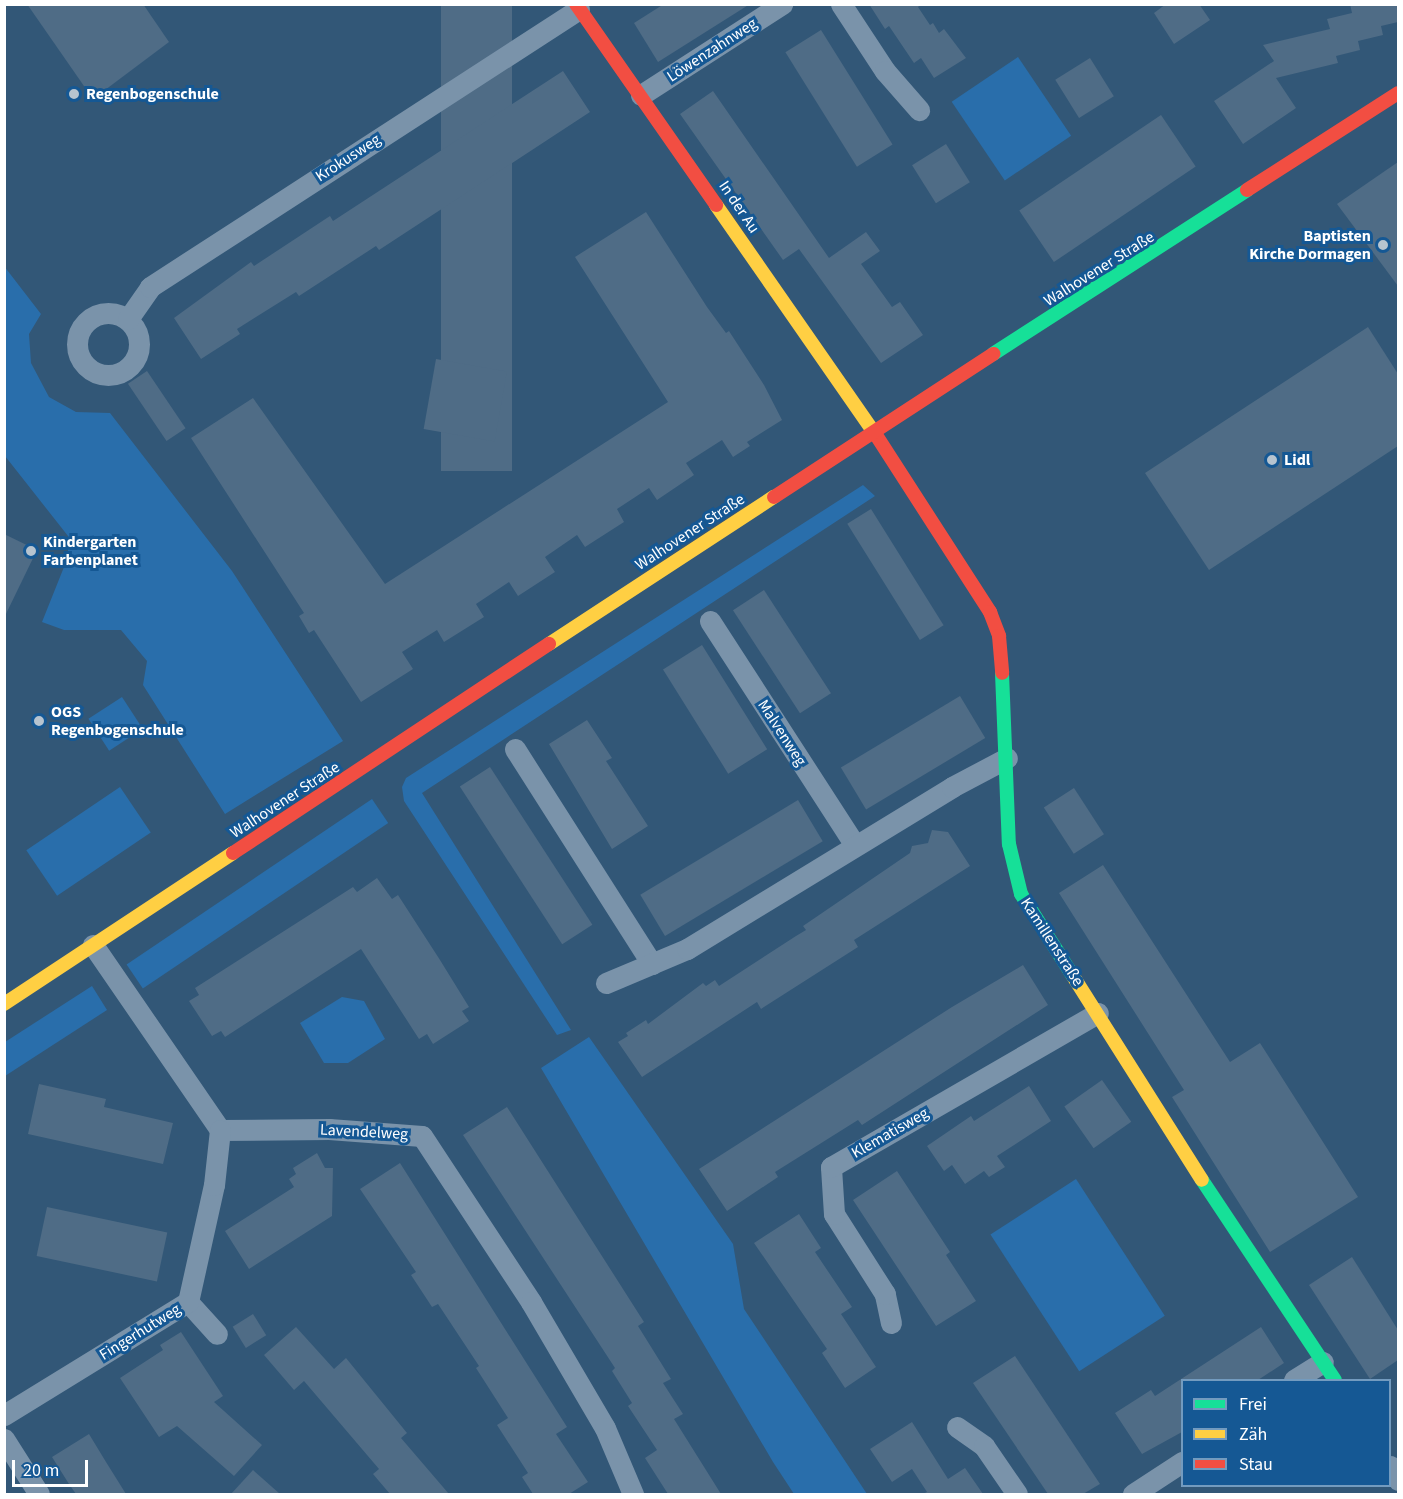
<!DOCTYPE html>
<meta charset="utf-8">
<style>
body{margin:0}
#map{position:relative;width:1403px;height:1499px;overflow:hidden;background:#325777;font-family:"Source Sans 3",sans-serif}
div>[style]{position:absolute}
[style*='--x']{left:calc(var(--x)*1px);top:calc(var(--y)*1px);width:calc(var(--w)*1px);rotate:calc(var(--a)*1deg)}
.green>*{inset:0;background:#296eab;transform-origin:0 0}
.building>*{inset:0;background:#4f6c86;transform-origin:0 0}
.street>*{height:21px;margin:-10.5px;padding:0 10.5px;transform-origin:10.5px;border-radius:10.5px;background:#7a93aa}
.street>.ring{margin:-10.5px;padding:0;box-sizing:content-box;background:none;border:21px solid #7a93aa;border-radius:50%}
.fast>*{height:14px;margin:-7px;padding:0 7px;transform-origin:7px;border-radius:7px;background:#16e098}
.slow>*{height:14px;margin:-7px;padding:0 7px;transform-origin:7px;border-radius:7px;background:#ffcf43}
.jam>*{height:14px;margin:-7px;padding:0 7px;transform-origin:7px;border-radius:7px;background:#f24e42}
.dots>*{width:16px;height:16px;translate:-50% -50%;box-sizing:border-box;border:3px solid #155894;border-radius:50%}
span{translate:-50% -50%;white-space:nowrap;text-align:center;line-height:1.15;-webkit-text-stroke:6px #155894;paint-order:stroke}
.street-label{font-size:16px;color:#fff}
.poi-label{font-size:16px;color:#fff;font-weight:700}
.left{translate:0 -50%;text-align:left}
.right{translate:-100% -50%;text-align:right}
.frame{position:absolute;inset:0;border:6px solid #fff;pointer-events:none}
.legend{position:absolute;left:1181px;top:1379px;width:210px;height:108px;box-sizing:border-box;background:#155894;border:2px solid #739bbf;margin:0;padding:8px 10px;list-style:none;font-size:18px;color:#fff}
.legend li{display:flex;align-items:center;gap:12px;height:30px}
.legend b{width:30px;border:2px solid #739bbf}
.scale{position:absolute;left:12px;top:1460px;width:76px;height:27px;box-sizing:border-box;border:3px solid #fff;border-top:0;padding-left:8px;font-size:18px;line-height:21px;white-space:nowrap;color:#fff;-webkit-text-stroke:4px #155894;paint-order:stroke}
</style>
<div id="map">
<div class="green">
<i style="left:1018px;top:57px;width:95px;height:80px;rotate:56deg"></i>
<i style="clip-path:polygon(4px 266px,41px 314px,29px 334px,31px 363px,49px 397px,76px 412px,110px 413px,232px 571px,343px 741px,225px 814px,143px 685px,147px 661px,121px 630px,64px 630px,42px 622px,68px 557px,68px 536px,5px 456px)"></i>
<i style="clip-path:polygon(863px 485px,875px 496px,422px 793px,571px 1030px,557px 1035px,404px 801px,402px 787px,406px 778px)"></i>
<i style="left:122px;top:697px;width:38px;height:40px;rotate:57deg"></i>
<i style="left:120px;top:787px;width:55px;height:113px;rotate:56deg"></i>
<i style="left:372px;top:799px;width:29px;height:296px;rotate:56deg"></i>
<i style="clip-path:polygon(92px 986px,107px 1010px,5px 1076px,5px 1042px)"></i>
<i style="clip-path:polygon(342px 997px,364px 1001px,385px 1039px,348px 1063px,324px 1063px,300px 1023px)"></i>
<i style="clip-path:polygon(589px 1037px,733px 1244px,744px 1309px,867px 1494px,794px 1494px,773px 1462px,541px 1068px)"></i>
<i style="left:1076px;top:1179px;width:163px;height:102px;rotate:57deg"></i>
</div>
<div class="building">
<i style="clip-path:polygon(27px 4px,143px 4px,169px 42px,93px 99px)"></i>
<i style="left:441px;top:4px;width:71px;height:467px"></i>
<i style="clip-path:polygon(664px 4px,750px 4px,658px 62px,634px 23px)"></i>
<i style="clip-path:polygon(869px 4px,921px 4px,918px 7px,930px 25px,933px 23px,939px 33px,944px 29px,966px 58px,934px 78px,921px 58px,914px 63px,889px 26px,885px 29px)"></i>
<i style="clip-path:polygon(1166px 4px,1199px 4px,1210px 20px,1174px 44px,1154px 13px)"></i>
<i style="clip-path:polygon(1350px 4px,1398px 4px,1398px 22px,1381px 26px,1383px 35px,1358px 41px,1360px 50px,1336px 56px,1338px 63px,1276px 78px,1296px 108px,1243px 144px,1214px 101px,1274px 61px,1263px 45px,1330px 29px,1327px 19px,1352px 13px)"></i>
<i style="left:821px;top:30px;width:135px;height:42px;rotate:58deg"></i>
<i style="left:1090px;top:58px;width:45px;height:41px;rotate:58deg"></i>
<i style="clip-path:polygon(563px 71px,590px 112px,379px 250px,376px 246px,299px 296px,296px 292px,237px 329px,240px 334px,201px 359px,174px 318px,251px 262px,254px 266px,330px 216px,333px 221px)"></i>
<i style="clip-path:polygon(713px 91px,829px 258px,866px 232px,880px 251px,861px 264px,892px 307px,900px 302px,923px 335px,881px 363px,799px 249px,783px 260px,680px 114px)"></i>
<i style="left:1161px;top:115px;width:62px;height:171px;rotate:56deg"></i>
<i style="left:946px;top:144px;width:45px;height:40px;rotate:58deg"></i>
<i style="clip-path:polygon(1398px 162px,1398px 286px,1337px 204px)"></i>
<i style="clip-path:polygon(646px 212px,707px 307px,726px 333px,729px 331px,764px 385px,782px 420px,747px 442px,750px 446px,733px 457px,722px 440px,686px 463px,694px 475px,657px 500px,649px 488px,617px 509px,624px 522px,585px 547px,577px 535px,545px 557px,555px 572px,518px 596px,509px 582px,476px 604px,484px 617px,444px 642px,437px 630px,402px 652px,413px 669px,361px 702px,314px 630px,309px 633px,299px 616px,304px 613px,191px 438px,253px 398px,385px 584px,668px 402px,575px 257px)"></i>
<i style="clip-path:polygon(1368px 327px,1398px 374px,1398px 446px,1209px 570px,1145px 473px)"></i>
<i style="left:436px;top:359px;width:72px;height:71px;rotate:10deg"></i>
<i style="left:147px;top:371px;width:69px;height:23px;rotate:56deg"></i>
<i style="left:871px;top:509px;width:137px;height:28px;rotate:58deg"></i>
<i style="clip-path:polygon(4px 534px,37px 550px,4px 618px)"></i>
<i style="left:764px;top:590px;width:123px;height:37px;rotate:57deg"></i>
<i style="left:702px;top:645px;width:123px;height:46px;rotate:58deg"></i>
<i style="left:960px;top:696px;width:49px;height:139px;rotate:59deg"></i>
<i style="clip-path:polygon(587px 720px,612px 758px,606px 761px,648px 826px,612px 849px,549px 744px)"></i>
<i style="left:490px;top:767px;width:188px;height:36px;rotate:57deg"></i>
<i style="left:1074px;top:788px;width:55px;height:36px;rotate:57deg"></i>
<i style="left:798px;top:800px;width:48px;height:184px;rotate:59deg"></i>
<i style="clip-path:polygon(932px 830px,948px 832px,970px 866px,854px 940px,858px 947px,800px 984px,761px 1009px,757px 1002px,642px 1077px,618px 1042px,628px 1036px,626px 1033px,646px 1020px,648px 1024px,703px 983px,706px 986px,715px 980px,719px 986px,796px 936px,806px 930px,803px 926px,910px 853px,912px 846px,928px 843px)"></i>
<i style="clip-path:polygon(1103px 865px,1230px 1062px,1260px 1043px,1358px 1197px,1270px 1252px,1172px 1097px,1184px 1090px,1059px 893px)"></i>
<i style="clip-path:polygon(377px 878px,392px 899px,398px 895px,440px 960px,469px 1007px,462px 1011px,469px 1021px,433px 1044px,427px 1034px,419px 1039px,361px 949px,225px 1037px,221px 1031px,212px 1036px,189px 1001px,199px 995px,195px 988px,353px 887px,357px 892px)"></i>
<i style="clip-path:polygon(1023px 965px,1048px 1005px,862px 1125px,858px 1120px,775px 1172px,778px 1177px,727px 1211px,699px 1169px,952px 1007px)"></i>
<i style="left:1102px;top:1080px;width:51px;height:46px;rotate:55deg"></i>
<i style="clip-path:polygon(39px 1084px,106px 1099px,104px 1107px,173px 1123px,163px 1164px,28px 1134px)"></i>
<i style="clip-path:polygon(1029px 1086px,1051px 1121px,997px 1156px,1005px 1167px,989px 1177px,984px 1171px,965px 1184px,952px 1165px,944px 1171px,927px 1146px,971px 1116px,974px 1121px)"></i>
<i style="clip-path:polygon(507px 1107px,644px 1322px,638px 1326px,671px 1379px,663px 1383px,683px 1414px,674px 1419px,721px 1494px,668px 1494px,645px 1458px,657px 1450px,628px 1406px,632px 1403px,612px 1371px,615px 1368px,463px 1135px)"></i>
<i style="clip-path:polygon(317px 1153px,325px 1168px,333px 1168px,332px 1216px,249px 1269px,225px 1231px,294px 1187px,289px 1179px,296px 1174px,293px 1168px)"></i>
<i style="clip-path:polygon(400px 1163px,567px 1427px,556px 1434px,588px 1482px,569px 1494px,533px 1494px,522px 1477px,528px 1473px,497px 1425px,508px 1418px,476px 1368px,479px 1366px,438px 1304px,432px 1307px,411px 1275px,416px 1272px,360px 1189px)"></i>
<i style="clip-path:polygon(897px 1171px,950px 1252px,946px 1255px,976px 1301px,936px 1326px,853px 1200px)"></i>
<i style="left:47px;top:1207px;width:123px;height:50px;rotate:12deg"></i>
<i style="clip-path:polygon(799px 1214px,821px 1248px,815px 1252px,852px 1307px,841px 1314px,876px 1367px,845px 1388px,822px 1353px,827px 1349px,754px 1243px)"></i>
<i style="clip-path:polygon(1352px 1257px,1398px 1330px,1398px 1360px,1370px 1379px,1309px 1285px)"></i>
<i style="left:253px;top:1314px;width:25px;height:24px;rotate:58deg"></i>
<i style="clip-path:polygon(296px 1327px,334px 1369px,346px 1358px,407px 1433px,401px 1438px,449px 1494px,390px 1494px,373px 1474px,379px 1469px,304px 1381px,294px 1390px,264px 1355px)"></i>
<i style="clip-path:polygon(1261px 1327px,1284px 1363px,1258px 1380px,1182px 1380px,1182px 1432px,1142px 1454px,1115px 1413px,1151px 1390px,1155px 1396px)"></i>
<i style="clip-path:polygon(181px 1332px,223px 1396px,214px 1402px,262px 1445px,234px 1476px,177px 1426px,159px 1437px,120px 1378px,163px 1350px,160px 1345px)"></i>
<i style="clip-path:polygon(1015px 1356px,1100px 1484px,1083px 1494px,1048px 1494px,973px 1383px)"></i>
<i style="clip-path:polygon(912px 1422px,948px 1479px,965px 1468px,983px 1494px,923px 1494px,927px 1492px,912px 1469px,892px 1482px,870px 1449px)"></i>
<i style="clip-path:polygon(89px 1434px,106px 1462px,126px 1494px,76px 1494px,69px 1484px,52px 1457px)"></i>
<i style="clip-path:polygon(253px 1470px,280px 1494px,231px 1494px)"></i>
</div>
<div class="street">
<i style="--x:841;--y:4;--w:80;--a:56.7"></i>
<i style="--x:885;--y:71;--w:52;--a:48.9"></i>
<i style="--x:641;--y:95;--w:168;--a:-32.8"></i>
<i class="ring" style="left:77px;top:313px;width:41px;height:41px"></i>
<i style="--x:128;--y:319;--w:39;--a:-55"></i>
<i style="--x:150;--y:287;--w:511;--a:-32.94"></i>
<i style="--x:710;--y:621;--w:267;--a:57.1"></i>
<i style="--x:515;--y:749;--w:255;--a:57.5"></i>
<i style="--x:93;--y:945;--w:224;--a:55.5"></i>
<i style="--x:220;--y:1130;--w:109;--a:-0.5"></i>
<i style="--x:329;--y:1129;--w:93;--a:4.3"></i>
<i style="--x:422;--y:1136;--w:199;--a:56.7"></i>
<i style="--x:531;--y:1302;--w:146;--a:59.6"></i>
<i style="--x:605;--y:1428;--w:72;--a:67"></i>
<i style="--x:606;--y:983;--w:88;--a:-22.8"></i>
<i style="--x:687;--y:949;--w:311;--a:-31.4"></i>
<i style="--x:952;--y:787;--w:62;--a:-27.8"></i>
<i style="--x:188;--y:1302;--w:43;--a:47.8"></i>
<i style="--x:891;--y:1323;--w:30;--a:-102"></i>
<i style="--x:885;--y:1294;--w:95;--a:-122.5"></i>
<i style="--x:834;--y:1214;--w:47;--a:-93.7"></i>
<i style="--x:831;--y:1167;--w:308;--a:-30"></i>
<i style="--x:1294;--y:1380;--w:34;--a:-32"></i>
<i style="--x:4;--y:1415;--w:216;--a:-31.6"></i>
<i style="--x:188;--y:1302;--w:120;--a:-77.5"></i>
<i style="--x:214;--y:1185;--w:55;--a:-83.8"></i>
<i style="--x:957;--y:1427;--w:33;--a:35"></i>
<i style="--x:984;--y:1446;--w:58;--a:55.5"></i>
<i style="--x:4;--y:1439;--w:65;--a:57.5"></i>
<i style="--x:1390;--y:1466;--w:16;--a:60"></i>
<i style="--x:1133;--y:1494;--w:59;--a:-33.1"></i>
</div>
<div class="fast">
<i style="--x:993;--y:354;--w:302;--a:-32.8"></i>
<i style="--x:1002;--y:673;--w:171;--a:87.7"></i>
<i style="--x:1009;--y:844;--w:51;--a:76.5"></i>
<i style="--x:1021;--y:894;--w:97;--a:57.6"></i>
<i style="--x:1202;--y:1180;--w:240;--a:56.4"></i>
</div>
<div class="slow">
<i style="--x:716;--y:205;--w:280;--a:55.2"></i>
<i style="--x:549;--y:644;--w:269;--a:-33.2"></i>
<i style="--x:1073;--y:976;--w:241;--a:57.7"></i>
<i style="--x:4;--y:1004;--w:274;--a:-33.4"></i>
</div>
<div class="jam">
<i style="--x:576;--y:4;--w:245;--a:55.1"></i>
<i style="--x:1247;--y:190;--w:179;--a:-32.7"></i>
<i style="--x:876;--y:435;--w:211;--a:57.2"></i>
<i style="--x:990;--y:612;--w:26;--a:69"></i>
<i style="--x:999;--y:636;--w:37;--a:85"></i>
<i style="--x:774;--y:497;--w:262;--a:-33.1"></i>
<i style="--x:233;--y:853;--w:379;--a:-33.5"></i>
</div>
<div class="dots">
<i style="left:74px;top:94px;background:#b7c4cf"></i>
<i style="left:1383px;top:245px;background:#b7c4cf"></i>
<i style="left:1272px;top:460px;background:#b7c4cf"></i>
<i style="left:31px;top:551px;background:#b7c4cf"></i>
<i style="left:39px;top:721px;background:#b7c4cf"></i>
</div>
<div class="street-label">
<span style="left:712px;top:50px;rotate:-33deg">Löwenzahnweg</span>
<span style="left:348px;top:158px;rotate:-33deg">Krokusweg</span>
<span style="left:739px;top:207px;rotate:56deg">In der Au</span>
<span style="left:1099px;top:269px;rotate:-32deg">Walhovener Straße</span>
<span style="left:690px;top:532px;rotate:-33deg">Walhovener Straße</span>
<span style="left:782px;top:733px;rotate:57deg">Malvenweg</span>
<span style="left:285px;top:800px;rotate:-33deg">Walhovener Straße</span>
<span style="left:1052px;top:942px;rotate:57deg">Kamillenstraße</span>
<span style="left:364px;top:1132px;rotate:3deg">Lavendelweg</span>
<span style="left:890px;top:1133px;rotate:-30deg">Klematisweg</span>
<span style="left:140px;top:1332px;rotate:-32deg">Fingerhutweg</span>
</div>
<div class="poi-label">
<span class="left" style="left:86px;top:94px">Regenbogenschule</span>
<span class="right" style="left:1371px;top:245px">Baptisten<br>Kirche Dormagen</span>
<span class="left" style="left:1284px;top:460px">Lidl</span>
<span class="left" style="left:43px;top:551px">Kindergarten<br>Farbenplanet</span>
<span class="left" style="left:51px;top:721px">OGS<br>Regenbogenschule</span>
</div>
<div class="frame"></div>
<ul class="legend">
<li><b style="height:8px;background:#16e098"></b>Frei</li>
<li><b style="height:8px;background:#ffcf43"></b>Zäh</li>
<li><b style="height:8px;background:#f24e42"></b>Stau</li>
</ul>
<div class="scale">20 m</div>
</div>
